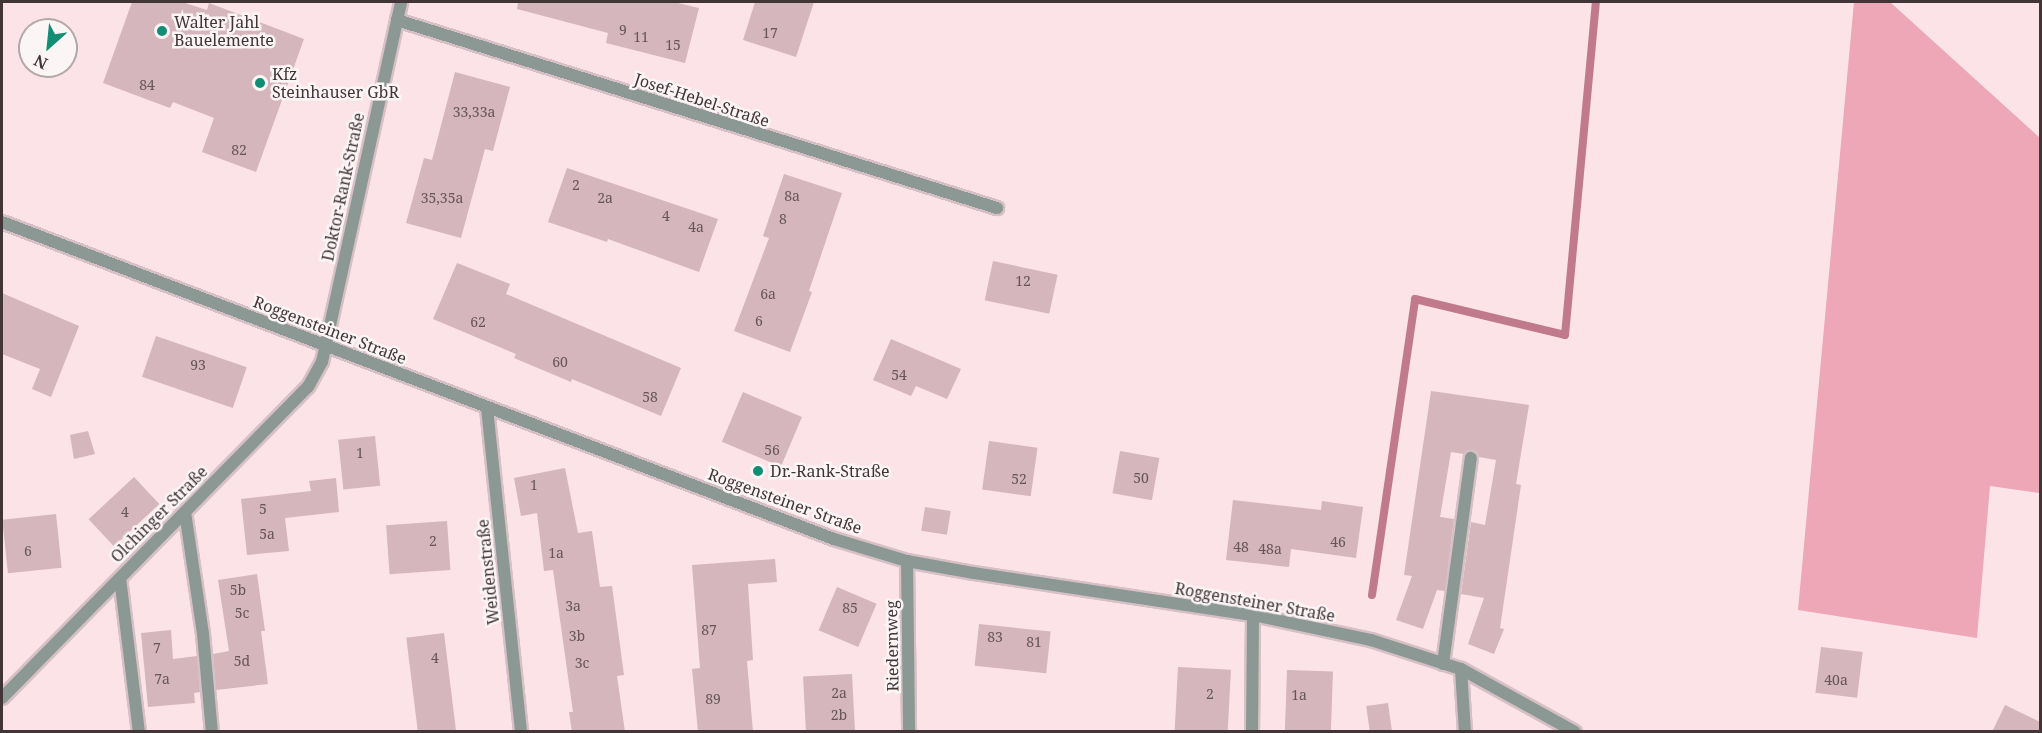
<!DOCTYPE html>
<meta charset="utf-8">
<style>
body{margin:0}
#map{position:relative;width:2042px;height:733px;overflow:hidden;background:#fbe3e8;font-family:"Noto Serif",serif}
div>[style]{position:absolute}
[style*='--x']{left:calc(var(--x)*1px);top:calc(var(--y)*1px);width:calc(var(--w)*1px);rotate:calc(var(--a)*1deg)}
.green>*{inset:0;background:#eda7b7}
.stream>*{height:8px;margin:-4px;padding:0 4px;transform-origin:4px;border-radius:4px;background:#c07a8b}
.building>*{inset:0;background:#d4b6bc;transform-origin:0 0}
.roads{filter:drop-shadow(2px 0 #d6c0c5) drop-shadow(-2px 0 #d6c0c5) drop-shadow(0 2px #d6c0c5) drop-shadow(0 -2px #d6c0c5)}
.service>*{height:12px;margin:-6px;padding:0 6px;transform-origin:6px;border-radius:6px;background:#8b9894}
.minor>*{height:12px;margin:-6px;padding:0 6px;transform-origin:6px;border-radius:6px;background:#8b9894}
.tertiary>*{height:12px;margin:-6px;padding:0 6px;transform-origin:6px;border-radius:6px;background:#8b9894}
.dots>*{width:16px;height:16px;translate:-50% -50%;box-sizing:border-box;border:3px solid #fcf5f6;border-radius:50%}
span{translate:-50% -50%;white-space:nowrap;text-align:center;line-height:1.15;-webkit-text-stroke:5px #fcf5f6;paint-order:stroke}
.number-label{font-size:14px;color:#665559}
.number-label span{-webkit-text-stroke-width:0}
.poi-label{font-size:16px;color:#413538}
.left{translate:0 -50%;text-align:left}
.street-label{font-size:16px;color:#413538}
.frame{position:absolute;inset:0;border:3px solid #413538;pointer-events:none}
.north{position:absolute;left:18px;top:18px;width:60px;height:60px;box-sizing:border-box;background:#fcf5f6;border:2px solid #b1a8aa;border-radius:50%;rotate:207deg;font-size:16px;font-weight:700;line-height:24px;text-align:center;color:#413538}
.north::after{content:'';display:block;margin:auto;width:21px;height:27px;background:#118e74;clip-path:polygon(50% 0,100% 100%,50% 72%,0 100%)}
</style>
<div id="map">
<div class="green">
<i style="clip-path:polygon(1854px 2px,1890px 2px,2040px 138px,2040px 493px,1990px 486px,1977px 638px,1798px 610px)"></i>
</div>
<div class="stream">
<i style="--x:1372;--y:595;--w:299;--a:-81.7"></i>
<i style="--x:1415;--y:299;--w:154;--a:13.5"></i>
<i style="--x:1565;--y:335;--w:334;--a:-84.7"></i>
</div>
<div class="building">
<i style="clip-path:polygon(132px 2px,182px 2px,207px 10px,209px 3px,304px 39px,256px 172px,202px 152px,214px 118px,173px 102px,170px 108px,103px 83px)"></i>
<i style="clip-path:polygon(518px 2px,674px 2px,699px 8px,685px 63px,606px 43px,608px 33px,517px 9px)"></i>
<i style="clip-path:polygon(755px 2px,814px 2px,796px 57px,743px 40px)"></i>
<i style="clip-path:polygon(455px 72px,510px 87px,493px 151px,485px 149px,461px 238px,406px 223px,424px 158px,432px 160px)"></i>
<i style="clip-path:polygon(567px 168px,718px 219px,699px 272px,608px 239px,607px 242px,548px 222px)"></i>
<i style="clip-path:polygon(784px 174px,842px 193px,809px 291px,812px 292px,790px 352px,734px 331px,769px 238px,763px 236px)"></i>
<i style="left:993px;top:261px;width:66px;height:40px;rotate:12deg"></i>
<i style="clip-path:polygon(457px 263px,510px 284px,506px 294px,681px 368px,661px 416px,572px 379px,571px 382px,514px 358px,516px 354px,433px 319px)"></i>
<i style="clip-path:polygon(2px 293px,79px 326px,51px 397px,32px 389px,40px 369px,2px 354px)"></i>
<i style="left:156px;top:336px;width:96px;height:43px;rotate:19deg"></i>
<i style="clip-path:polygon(891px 339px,961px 369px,947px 399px,916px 386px,911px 396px,873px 380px)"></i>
<i style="clip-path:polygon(1431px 391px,1529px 405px,1516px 484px,1521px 485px,1500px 628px,1504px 629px,1494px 654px,1468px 644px,1484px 598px,1461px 594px,1471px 522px,1485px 525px,1496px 460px,1479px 457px,1473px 450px,1464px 454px,1451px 452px,1440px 517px,1454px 519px,1445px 591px,1437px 590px,1423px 629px,1396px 620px,1412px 576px,1404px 575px)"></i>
<i style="left:743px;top:392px;width:64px;height:54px;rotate:23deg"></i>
<i style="clip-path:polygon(88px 431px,95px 454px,74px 459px,70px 435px)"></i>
<i style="left:375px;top:436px;width:50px;height:37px;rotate:84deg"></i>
<i style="left:989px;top:441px;width:49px;height:49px;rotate:8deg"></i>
<i style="left:1120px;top:451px;width:40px;height:43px;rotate:10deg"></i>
<i style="clip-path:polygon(565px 468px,578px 533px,592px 531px,600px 587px,612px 586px,624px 675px,617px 676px,625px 732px,572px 732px,569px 712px,573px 712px,553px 570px,544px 571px,537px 513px,521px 516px,514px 478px)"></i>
<i style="left:134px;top:477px;width:37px;height:62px;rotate:47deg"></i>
<i style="clip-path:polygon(336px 478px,339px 512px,285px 518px,289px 551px,247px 555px,241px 499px,311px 491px,309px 481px)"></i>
<i style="clip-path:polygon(1233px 500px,1321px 510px,1322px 501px,1363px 507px,1356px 558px,1291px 549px,1289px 567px,1226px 560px)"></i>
<i style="left:925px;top:507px;width:26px;height:24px;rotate:9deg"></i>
<i style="left:56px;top:514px;width:54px;height:54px;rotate:84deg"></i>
<i style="left:447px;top:521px;width:49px;height:61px;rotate:86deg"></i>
<i style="clip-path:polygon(775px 559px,777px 582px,748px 584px,753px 660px,747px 661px,753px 732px,698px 732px,692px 669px,700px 668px,692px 565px)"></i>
<i style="clip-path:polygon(257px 574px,265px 631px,261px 631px,268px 684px,216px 690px,213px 654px,229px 651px,218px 580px)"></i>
<i style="left:837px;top:587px;width:43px;height:47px;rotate:23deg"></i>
<i style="left:979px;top:624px;width:72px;height:42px;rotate:6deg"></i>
<i style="clip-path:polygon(171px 630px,173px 659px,197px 656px,200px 692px,194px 693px,195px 703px,148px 707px,141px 633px)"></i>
<i style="left:444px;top:633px;width:100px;height:38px;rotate:83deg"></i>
<i style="left:1821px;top:647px;width:42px;height:46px;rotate:7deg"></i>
<i style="left:1178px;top:667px;width:53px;height:65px;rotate:3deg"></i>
<i style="left:1287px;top:670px;width:46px;height:62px;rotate:2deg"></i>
<i style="left:852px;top:674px;width:58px;height:49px;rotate:87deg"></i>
<i style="left:1388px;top:703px;width:29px;height:22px;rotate:82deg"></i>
<i style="clip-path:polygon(2005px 705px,2040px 722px,2040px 732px,1992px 732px)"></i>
</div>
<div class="roads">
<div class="service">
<i style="--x:185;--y:512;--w:123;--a:81.6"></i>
<i style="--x:203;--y:634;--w:98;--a:84.8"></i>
<i style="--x:120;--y:578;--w:155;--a:83"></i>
<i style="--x:1443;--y:664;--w:208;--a:-82.3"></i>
</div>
<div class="minor">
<i style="--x:397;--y:20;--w:629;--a:17.4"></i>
<i style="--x:487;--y:408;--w:326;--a:84"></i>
<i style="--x:907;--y:561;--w:171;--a:89.3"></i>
<i style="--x:1461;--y:669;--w:63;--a:86.4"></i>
<i style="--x:2;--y:698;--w:436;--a:-45.5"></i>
<i style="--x:308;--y:387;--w:29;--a:-61"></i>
<i style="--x:322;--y:362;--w:369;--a:-77.6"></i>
<i style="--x:1252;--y:732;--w:117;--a:-89.5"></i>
</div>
<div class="tertiary">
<i style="--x:2;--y:222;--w:890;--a:20.86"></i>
<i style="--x:834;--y:539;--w:76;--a:16.8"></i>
<i style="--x:907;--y:561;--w:68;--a:10.2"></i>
<i style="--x:974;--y:573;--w:282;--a:8.6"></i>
<i style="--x:1253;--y:615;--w:121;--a:12"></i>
<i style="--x:1371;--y:640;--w:95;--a:17.9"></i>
<i style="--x:1461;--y:669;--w:130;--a:28.9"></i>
</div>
</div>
<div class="dots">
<i style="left:162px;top:31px;background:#118e74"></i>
<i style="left:260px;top:83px;background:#118e74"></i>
<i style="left:758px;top:471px;background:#118e74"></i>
</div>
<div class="number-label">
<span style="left:623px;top:30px">9</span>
<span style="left:770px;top:33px">17</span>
<span style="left:641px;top:37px">11</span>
<span style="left:673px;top:45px">15</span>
<span style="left:147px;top:85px">84</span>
<span style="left:474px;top:112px">33,33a</span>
<span style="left:239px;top:150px">82</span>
<span style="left:576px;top:185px">2</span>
<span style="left:792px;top:196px">8a</span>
<span style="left:442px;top:198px">35,35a</span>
<span style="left:605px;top:198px">2a</span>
<span style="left:666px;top:216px">4</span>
<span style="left:783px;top:219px">8</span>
<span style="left:696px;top:227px">4a</span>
<span style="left:1023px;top:281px">12</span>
<span style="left:768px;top:294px">6a</span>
<span style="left:759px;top:321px">6</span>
<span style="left:478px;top:322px">62</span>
<span style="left:560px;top:362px">60</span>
<span style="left:198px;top:365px">93</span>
<span style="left:899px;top:375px">54</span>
<span style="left:650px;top:397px">58</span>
<span style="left:772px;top:450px">56</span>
<span style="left:360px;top:453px">1</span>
<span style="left:1141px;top:478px">50</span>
<span style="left:1019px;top:479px">52</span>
<span style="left:534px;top:485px">1</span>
<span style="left:263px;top:509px">5</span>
<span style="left:125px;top:512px">4</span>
<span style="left:267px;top:534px">5a</span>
<span style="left:433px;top:541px">2</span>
<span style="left:1338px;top:542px">46</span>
<span style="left:1241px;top:547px">48</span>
<span style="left:1270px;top:549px">48a</span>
<span style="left:28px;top:551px">6</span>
<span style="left:556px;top:553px">1a</span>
<span style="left:238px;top:590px">5b</span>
<span style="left:573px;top:606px">3a</span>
<span style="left:850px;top:608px">85</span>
<span style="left:242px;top:613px">5c</span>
<span style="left:709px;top:630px">87</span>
<span style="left:577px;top:636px">3b</span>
<span style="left:995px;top:637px">83</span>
<span style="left:1034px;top:642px">81</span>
<span style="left:157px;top:648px">7</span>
<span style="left:435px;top:658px">4</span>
<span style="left:242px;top:661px">5d</span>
<span style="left:582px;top:663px">3c</span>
<span style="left:162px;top:679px">7a</span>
<span style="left:1836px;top:680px">40a</span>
<span style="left:839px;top:693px">2a</span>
<span style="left:1210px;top:694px">2</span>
<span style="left:1299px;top:695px">1a</span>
<span style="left:713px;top:699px">89</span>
<span style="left:839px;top:715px">2b</span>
</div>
<div class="poi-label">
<span class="left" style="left:174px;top:31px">Walter Jahl<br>Bauelemente</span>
<span class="left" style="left:272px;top:83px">Kfz<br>Steinhauser GbR</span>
<span class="left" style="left:770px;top:471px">Dr.-Rank-Straße</span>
</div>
<div class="street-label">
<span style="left:702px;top:100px;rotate:18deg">Josef-Hebel-Straße</span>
<span style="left:343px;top:187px;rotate:-78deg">Doktor-Rank-Straße</span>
<span style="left:330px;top:330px;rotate:21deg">Roggensteiner Straße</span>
<span style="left:785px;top:501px;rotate:20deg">Roggensteiner Straße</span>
<span style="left:159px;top:514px;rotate:-45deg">Olchinger Straße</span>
<span style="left:488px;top:572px;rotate:-96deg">Weidenstraße</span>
<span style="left:1255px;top:602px;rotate:10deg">Roggensteiner Straße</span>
<span style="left:892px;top:646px;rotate:-91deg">Riedernweg</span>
</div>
<div class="frame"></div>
<div class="north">N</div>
</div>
